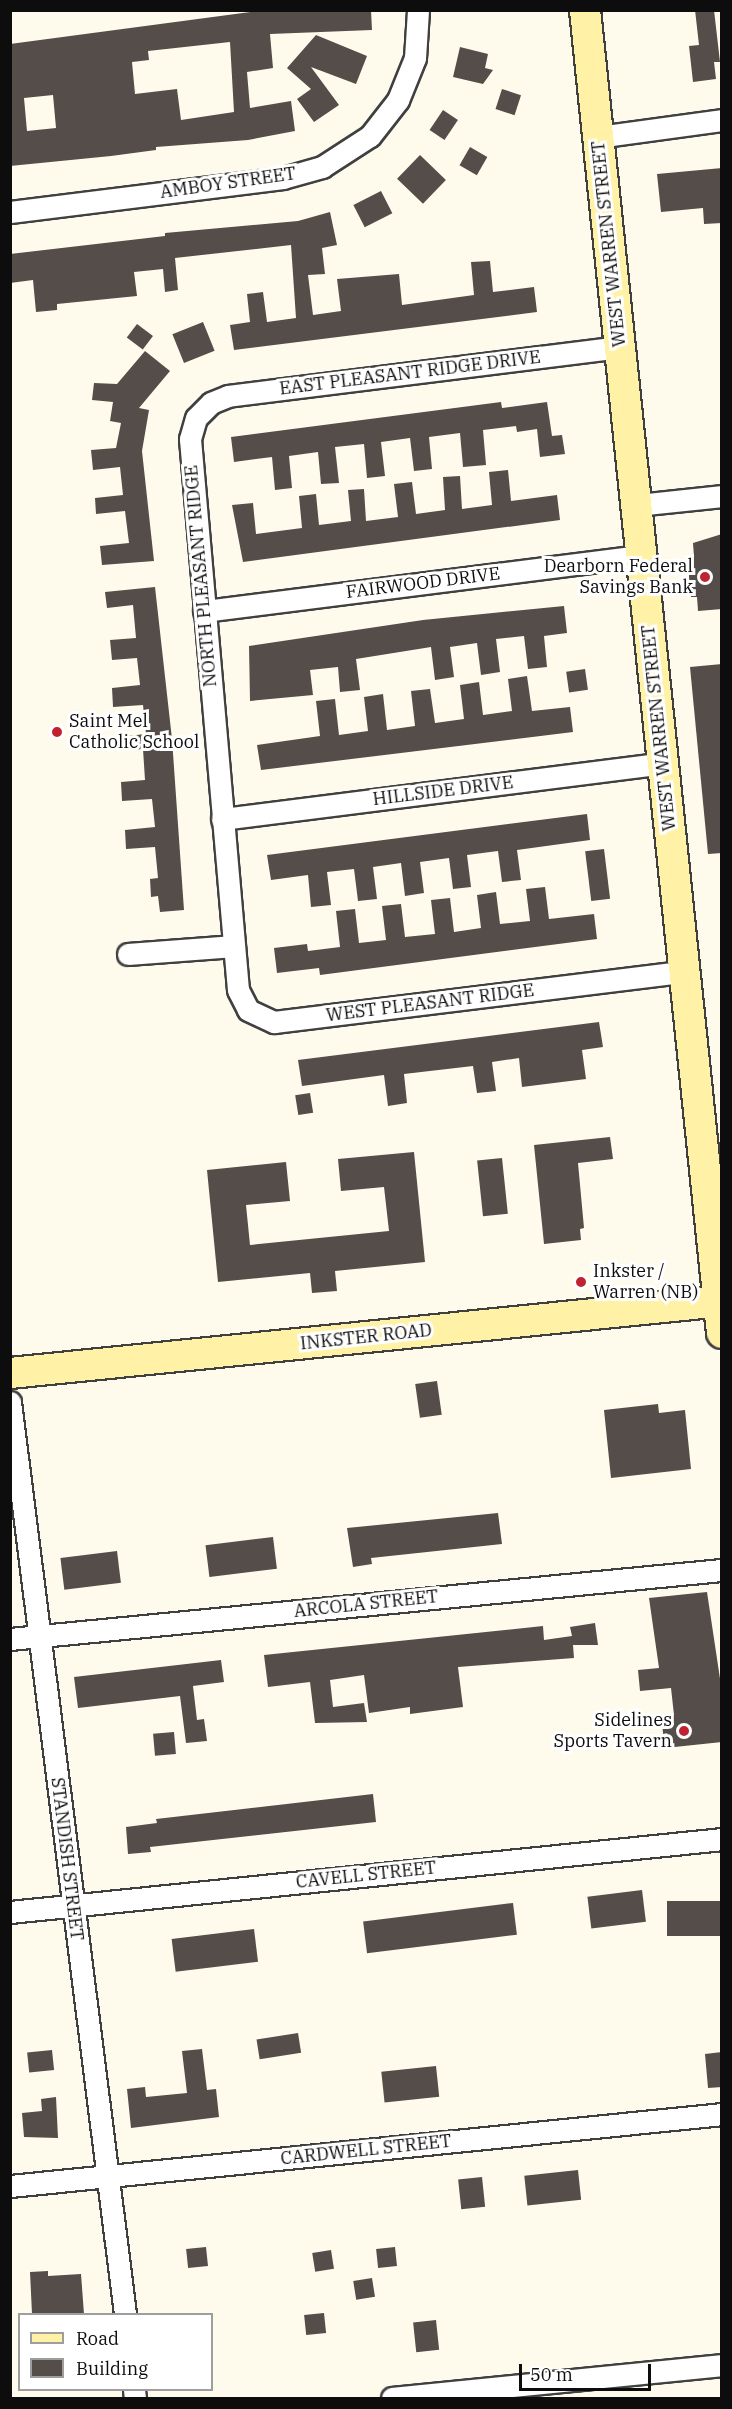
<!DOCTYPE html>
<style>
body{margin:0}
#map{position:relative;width:732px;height:2409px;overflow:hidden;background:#fffbec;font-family:"IBM Plex Serif",serif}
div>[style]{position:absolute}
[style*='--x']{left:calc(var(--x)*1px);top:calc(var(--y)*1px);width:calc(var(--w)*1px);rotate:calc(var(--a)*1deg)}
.building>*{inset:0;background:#554d49;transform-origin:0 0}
.roads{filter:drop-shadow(2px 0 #404040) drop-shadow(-2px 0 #404040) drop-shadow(0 2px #404040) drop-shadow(0 -2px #404040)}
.minor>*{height:21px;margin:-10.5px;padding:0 10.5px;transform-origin:10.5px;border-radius:10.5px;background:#fff}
.secondary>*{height:30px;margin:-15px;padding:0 15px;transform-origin:15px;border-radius:15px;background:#fff2a7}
.dots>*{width:16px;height:16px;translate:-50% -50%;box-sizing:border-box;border:3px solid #fff;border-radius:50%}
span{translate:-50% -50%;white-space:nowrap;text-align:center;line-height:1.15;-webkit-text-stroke:6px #fff;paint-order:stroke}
.street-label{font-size:18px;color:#0d0d0d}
.poi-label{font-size:18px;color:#0d0d0d}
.right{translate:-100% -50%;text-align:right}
.left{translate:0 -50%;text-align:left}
.frame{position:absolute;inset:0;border:12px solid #0d0d0d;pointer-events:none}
.legend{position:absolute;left:18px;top:2313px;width:195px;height:78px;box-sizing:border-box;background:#fff;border:2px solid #9e9e9e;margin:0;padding:8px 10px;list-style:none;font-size:18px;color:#0d0d0d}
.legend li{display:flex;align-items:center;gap:12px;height:30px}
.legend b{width:30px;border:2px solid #9e9e9e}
.scale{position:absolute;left:519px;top:2364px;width:132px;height:27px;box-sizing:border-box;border:3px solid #0d0d0d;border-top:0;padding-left:8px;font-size:18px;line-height:21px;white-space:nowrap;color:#0d0d0d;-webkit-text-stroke:4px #fff;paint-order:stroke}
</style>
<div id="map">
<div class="building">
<i style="clip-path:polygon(evenodd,266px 10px,371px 10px,372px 30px,270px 34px,273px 68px,247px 72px,250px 108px,291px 101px,295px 131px,248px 140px,156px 147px,156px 150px,111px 156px,10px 166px,10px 44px,266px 10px,230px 42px,234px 112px,181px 120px,177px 89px,135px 94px,132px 62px,149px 60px,148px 51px,230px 42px,266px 10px,53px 95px,56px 128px,27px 131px,24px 98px,53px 95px)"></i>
<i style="clip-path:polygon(695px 10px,714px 10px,720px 62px,714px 62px,716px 79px,693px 82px,689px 46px,699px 45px)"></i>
<i style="clip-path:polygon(316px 35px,367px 56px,356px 84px,311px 67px,339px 105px,314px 122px,297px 99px,311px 89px,287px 68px)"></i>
<i style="clip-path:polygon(460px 47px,488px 54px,485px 68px,493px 70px,483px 84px,453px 77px)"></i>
<i style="left:502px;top:89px;width:20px;height:21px;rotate:18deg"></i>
<i style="left:443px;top:110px;width:18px;height:24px;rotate:34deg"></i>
<i style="left:470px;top:147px;width:20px;height:21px;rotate:30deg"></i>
<i style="left:420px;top:155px;width:36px;height:33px;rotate:44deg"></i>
<i style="clip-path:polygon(722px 168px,722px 223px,704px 224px,703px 208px,661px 212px,657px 174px)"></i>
<i style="left:381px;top:191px;width:25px;height:31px;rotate:63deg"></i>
<i style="clip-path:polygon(330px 212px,337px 245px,322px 248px,325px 274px,308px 275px,313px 315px,341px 311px,337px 279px,399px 274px,402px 305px,474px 295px,471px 262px,490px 261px,493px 292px,534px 287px,537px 312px,234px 350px,230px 325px,250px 322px,247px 294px,263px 292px,267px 322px,296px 318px,291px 245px,175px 258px,178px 290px,165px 292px,163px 269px,134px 272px,137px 296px,57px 304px,57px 310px,36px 312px,33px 280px,10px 283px,10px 254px,165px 236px,165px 233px,298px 221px)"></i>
<i style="left:203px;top:322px;width:31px;height:33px;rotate:68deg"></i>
<i style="left:137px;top:324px;width:20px;height:17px;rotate:37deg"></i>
<i style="clip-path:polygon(145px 351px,170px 371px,139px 408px,149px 410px,142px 451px,154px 561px,102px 565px,100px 546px,129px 543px,125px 511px,96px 514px,95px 498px,123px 495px,120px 467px,93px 470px,91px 450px,116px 448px,121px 423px,110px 421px,113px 402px,92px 400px,94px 383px,117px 384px)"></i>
<i style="clip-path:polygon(501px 402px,502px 408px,547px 402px,552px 436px,562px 435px,565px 454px,540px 457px,537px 429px,517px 432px,516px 426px,483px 430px,486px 465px,463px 467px,460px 433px,429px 437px,432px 469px,414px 471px,410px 438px,381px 442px,385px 476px,367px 478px,364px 444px,335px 447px,339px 483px,321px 484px,318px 452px,289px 456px,292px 488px,275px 490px,272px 457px,234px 462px,231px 437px)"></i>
<i style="clip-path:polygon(508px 470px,511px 501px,557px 495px,560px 520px,243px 562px,232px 505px,253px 503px,256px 534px,302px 528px,299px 496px,316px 494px,319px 525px,351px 521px,348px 490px,364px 489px,366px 521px,398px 517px,394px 484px,412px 482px,416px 514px,445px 510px,443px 477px,460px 476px,462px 509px,492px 505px,489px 472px)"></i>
<i style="clip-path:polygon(722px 534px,722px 609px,698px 611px,697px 597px,691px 597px,687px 557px,694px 557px,693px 543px)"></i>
<i style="clip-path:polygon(155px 587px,172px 739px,184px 910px,160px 912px,158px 896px,151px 897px,150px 879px,158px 878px,155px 847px,126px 849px,125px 830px,155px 827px,152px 799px,122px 801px,121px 782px,145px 780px,143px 749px,118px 751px,117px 737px,146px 734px,143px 705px,113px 707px,112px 688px,140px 685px,137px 658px,112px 660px,110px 640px,136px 638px,133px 605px,107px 608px,105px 592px)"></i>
<i style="clip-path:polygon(564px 606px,567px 633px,544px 636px,547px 667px,528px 669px,524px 636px,496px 639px,500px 672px,481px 675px,477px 643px,450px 647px,454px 677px,435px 680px,431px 647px,356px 659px,360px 690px,340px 692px,338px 667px,310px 670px,313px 695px,250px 701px,249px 646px,423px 620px)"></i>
<i style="clip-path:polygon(722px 664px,722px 853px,708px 854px,690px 667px)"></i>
<i style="left:585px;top:669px;width:21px;height:19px;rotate:82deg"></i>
<i style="clip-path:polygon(527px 676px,532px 711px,570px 707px,573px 732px,261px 770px,257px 745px,320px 736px,316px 701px,335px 699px,339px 735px,368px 731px,364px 697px,383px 694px,387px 730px,415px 726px,411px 691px,430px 689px,435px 723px,464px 719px,460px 685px,479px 682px,483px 715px,512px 711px,508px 679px)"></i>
<i style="clip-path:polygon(587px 814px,590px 840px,517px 850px,521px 880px,502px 882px,498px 851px,467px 855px,471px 887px,453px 889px,449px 858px,420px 862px,424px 893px,405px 896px,401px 863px,373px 867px,377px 899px,358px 901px,354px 869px,327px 872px,331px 905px,311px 907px,308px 875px,271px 880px,267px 855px)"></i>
<i style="left:604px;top:849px;width:50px;height:19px;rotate:83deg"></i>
<i style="clip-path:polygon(545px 887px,549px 919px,594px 914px,597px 939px,320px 975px,319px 968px,277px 973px,274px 948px,307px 944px,308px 951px,340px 947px,336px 911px,355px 909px,359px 943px,386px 940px,382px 906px,401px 904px,405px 937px,435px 934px,431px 900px,450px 898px,454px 932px,481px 928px,477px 895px,496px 892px,500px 924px,530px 921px,526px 889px)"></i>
<i style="clip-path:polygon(599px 1022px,603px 1047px,582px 1050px,586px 1079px,522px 1087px,519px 1058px,492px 1062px,496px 1091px,477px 1093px,473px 1066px,404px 1074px,407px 1103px,388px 1106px,384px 1075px,302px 1086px,298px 1060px)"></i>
<i style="left:310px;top:1093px;width:20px;height:15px;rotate:81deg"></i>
<i style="clip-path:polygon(610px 1137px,613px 1159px,578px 1163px,584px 1228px,580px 1229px,581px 1240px,544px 1244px,534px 1145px)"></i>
<i style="clip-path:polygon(414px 1152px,425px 1262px,335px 1271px,337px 1291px,312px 1293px,310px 1273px,218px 1282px,207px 1170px,286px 1162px,290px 1201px,246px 1205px,250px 1245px,389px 1231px,384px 1187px,341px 1191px,338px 1159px)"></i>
<i style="left:502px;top:1158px;width:56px;height:25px;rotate:84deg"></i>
<i style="left:437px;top:1381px;width:34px;height:22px;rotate:82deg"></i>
<i style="clip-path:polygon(658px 1404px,659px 1413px,685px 1410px,691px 1469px,611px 1478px,604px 1410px)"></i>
<i style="clip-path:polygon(498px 1513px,502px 1544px,371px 1558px,372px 1564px,353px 1567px,347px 1528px)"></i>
<i style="left:273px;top:1537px;width:32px;height:68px;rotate:83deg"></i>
<i style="left:117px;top:1551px;width:32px;height:57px;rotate:83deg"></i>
<i style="clip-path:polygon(707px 1592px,722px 1692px,722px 1742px,665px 1748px,661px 1717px,674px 1715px,671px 1688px,640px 1691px,638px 1670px,659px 1668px,649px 1598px)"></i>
<i style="clip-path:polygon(595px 1623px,598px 1645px,573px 1645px,574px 1658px,458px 1667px,463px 1707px,410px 1714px,410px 1707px,369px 1713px,364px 1675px,330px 1680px,333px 1707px,364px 1703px,367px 1722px,315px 1723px,310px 1682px,268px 1687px,264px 1655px,543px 1626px,544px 1640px,572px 1636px,570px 1627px)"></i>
<i style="clip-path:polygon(221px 1660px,224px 1682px,193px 1686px,197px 1720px,204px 1719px,207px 1741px,186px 1743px,180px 1696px,78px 1708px,74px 1677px)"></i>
<i style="left:174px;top:1732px;width:22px;height:21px;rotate:85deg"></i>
<i style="clip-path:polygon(373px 1794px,376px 1822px,150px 1847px,151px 1852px,128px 1854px,126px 1827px,157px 1823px,156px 1819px)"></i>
<i style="left:642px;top:1890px;width:32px;height:55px;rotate:83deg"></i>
<i style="left:722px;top:1901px;width:35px;height:55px;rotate:90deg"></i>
<i style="left:513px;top:1903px;width:32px;height:151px;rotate:83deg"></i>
<i style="left:254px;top:1929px;width:33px;height:83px;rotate:83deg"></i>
<i style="left:298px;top:2033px;width:20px;height:42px;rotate:81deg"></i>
<i style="clip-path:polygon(202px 2049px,207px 2090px,216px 2089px,219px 2117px,131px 2128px,127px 2089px,145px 2087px,146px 2097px,187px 2093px,182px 2051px)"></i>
<i style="left:52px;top:2050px;width:20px;height:25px;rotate:84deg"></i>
<i style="clip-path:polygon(722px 2052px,722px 2087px,708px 2088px,705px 2054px)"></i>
<i style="left:436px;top:2066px;width:31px;height:55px;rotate:84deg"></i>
<i style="clip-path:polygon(56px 2097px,58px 2138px,24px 2137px,22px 2113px,42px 2111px,41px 2099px)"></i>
<i style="left:578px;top:2170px;width:30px;height:54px;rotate:84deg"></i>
<i style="left:482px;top:2177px;width:30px;height:24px;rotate:84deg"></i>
<i style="left:206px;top:2247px;width:19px;height:20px;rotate:84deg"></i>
<i style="left:395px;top:2247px;width:19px;height:19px;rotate:84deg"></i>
<i style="left:331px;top:2250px;width:19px;height:19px;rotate:81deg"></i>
<i style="clip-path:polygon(48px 2271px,48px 2276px,81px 2274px,84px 2314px,32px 2314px,30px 2272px)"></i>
<i style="left:372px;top:2278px;width:19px;height:19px;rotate:81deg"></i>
<i style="left:324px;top:2313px;width:20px;height:20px;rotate:84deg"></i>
<i style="left:436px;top:2320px;width:30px;height:23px;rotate:84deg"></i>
</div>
<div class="roads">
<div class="minor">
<i style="--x:598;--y:137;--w:125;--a:-7.8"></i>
<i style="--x:10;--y:212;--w:275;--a:-7.1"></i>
<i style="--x:283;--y:178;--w:41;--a:-15.8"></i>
<i style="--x:322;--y:167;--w:57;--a:-32.9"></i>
<i style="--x:370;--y:136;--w:46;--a:-52.1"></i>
<i style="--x:398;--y:100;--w:45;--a:-68"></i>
<i style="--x:415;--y:58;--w:48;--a:-86.4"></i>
<i style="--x:620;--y:347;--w:395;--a:172.9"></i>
<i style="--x:228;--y:396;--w:18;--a:158"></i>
<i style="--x:211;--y:403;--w:21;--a:135"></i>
<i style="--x:196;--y:418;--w:22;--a:106"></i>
<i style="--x:190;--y:439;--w:553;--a:85.02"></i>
<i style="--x:238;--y:990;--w:22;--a:63"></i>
<i style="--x:248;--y:1010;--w:29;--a:25"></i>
<i style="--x:274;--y:1022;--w:412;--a:-7"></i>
<i style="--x:637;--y:505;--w:85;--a:-6"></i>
<i style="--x:204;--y:611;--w:441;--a:-7.2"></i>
<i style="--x:222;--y:819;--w:445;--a:-7.2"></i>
<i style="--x:128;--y:954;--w:106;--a:-4.3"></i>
<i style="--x:10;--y:1402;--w:919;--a:82.81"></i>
<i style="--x:10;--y:1639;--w:715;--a:-5.54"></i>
<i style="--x:10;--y:1912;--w:716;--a:-5.85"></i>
<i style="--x:10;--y:2186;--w:716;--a:-5.77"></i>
<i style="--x:134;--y:2390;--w:8;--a:83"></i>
<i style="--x:392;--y:2398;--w:332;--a:-5.7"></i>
</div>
<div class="secondary">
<i style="--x:585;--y:10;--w:1330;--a:84.09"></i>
<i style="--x:10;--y:1373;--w:716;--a:-5.77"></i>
</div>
</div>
<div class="dots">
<i style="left:705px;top:577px;background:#c02230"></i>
<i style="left:57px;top:732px;background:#c02230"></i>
<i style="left:581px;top:1282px;background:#c02230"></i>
<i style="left:684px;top:1731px;background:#c02230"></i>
</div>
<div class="street-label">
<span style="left:228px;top:183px;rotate:-8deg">AMBOY STREET</span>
<span style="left:609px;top:244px;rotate:-96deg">WEST WARREN STREET</span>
<span style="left:410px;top:373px;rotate:-7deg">EAST PLEASANT RIDGE DRIVE</span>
<span style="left:201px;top:576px;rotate:-95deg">NORTH PLEASANT RIDGE</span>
<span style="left:423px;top:583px;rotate:-7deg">FAIRWOOD DRIVE</span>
<span style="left:659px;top:728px;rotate:-96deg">WEST WARREN STREET</span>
<span style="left:443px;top:791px;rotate:-7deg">HILLSIDE DRIVE</span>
<span style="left:430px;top:1003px;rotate:-7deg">WEST PLEASANT RIDGE</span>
<span style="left:366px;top:1337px;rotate:-6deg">INKSTER ROAD</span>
<span style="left:366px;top:1604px;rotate:-6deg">ARCOLA STREET</span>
<span style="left:67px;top:1859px;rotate:83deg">STANDISH STREET</span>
<span style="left:366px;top:1875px;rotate:-6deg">CAVELL STREET</span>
<span style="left:366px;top:2150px;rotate:-6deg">CARDWELL STREET</span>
</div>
<div class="poi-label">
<span class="right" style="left:693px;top:577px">Dearborn Federal<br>Savings Bank</span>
<span class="left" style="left:69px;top:732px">Saint Mel<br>Catholic School</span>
<span class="left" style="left:593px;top:1282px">Inkster /<br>Warren (NB)</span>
<span class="right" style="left:672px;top:1731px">Sidelines<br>Sports Tavern</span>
</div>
<div class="frame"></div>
<ul class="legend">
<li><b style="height:8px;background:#fff2a7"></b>Road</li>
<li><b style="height:16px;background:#554d49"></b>Building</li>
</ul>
<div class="scale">50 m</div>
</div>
